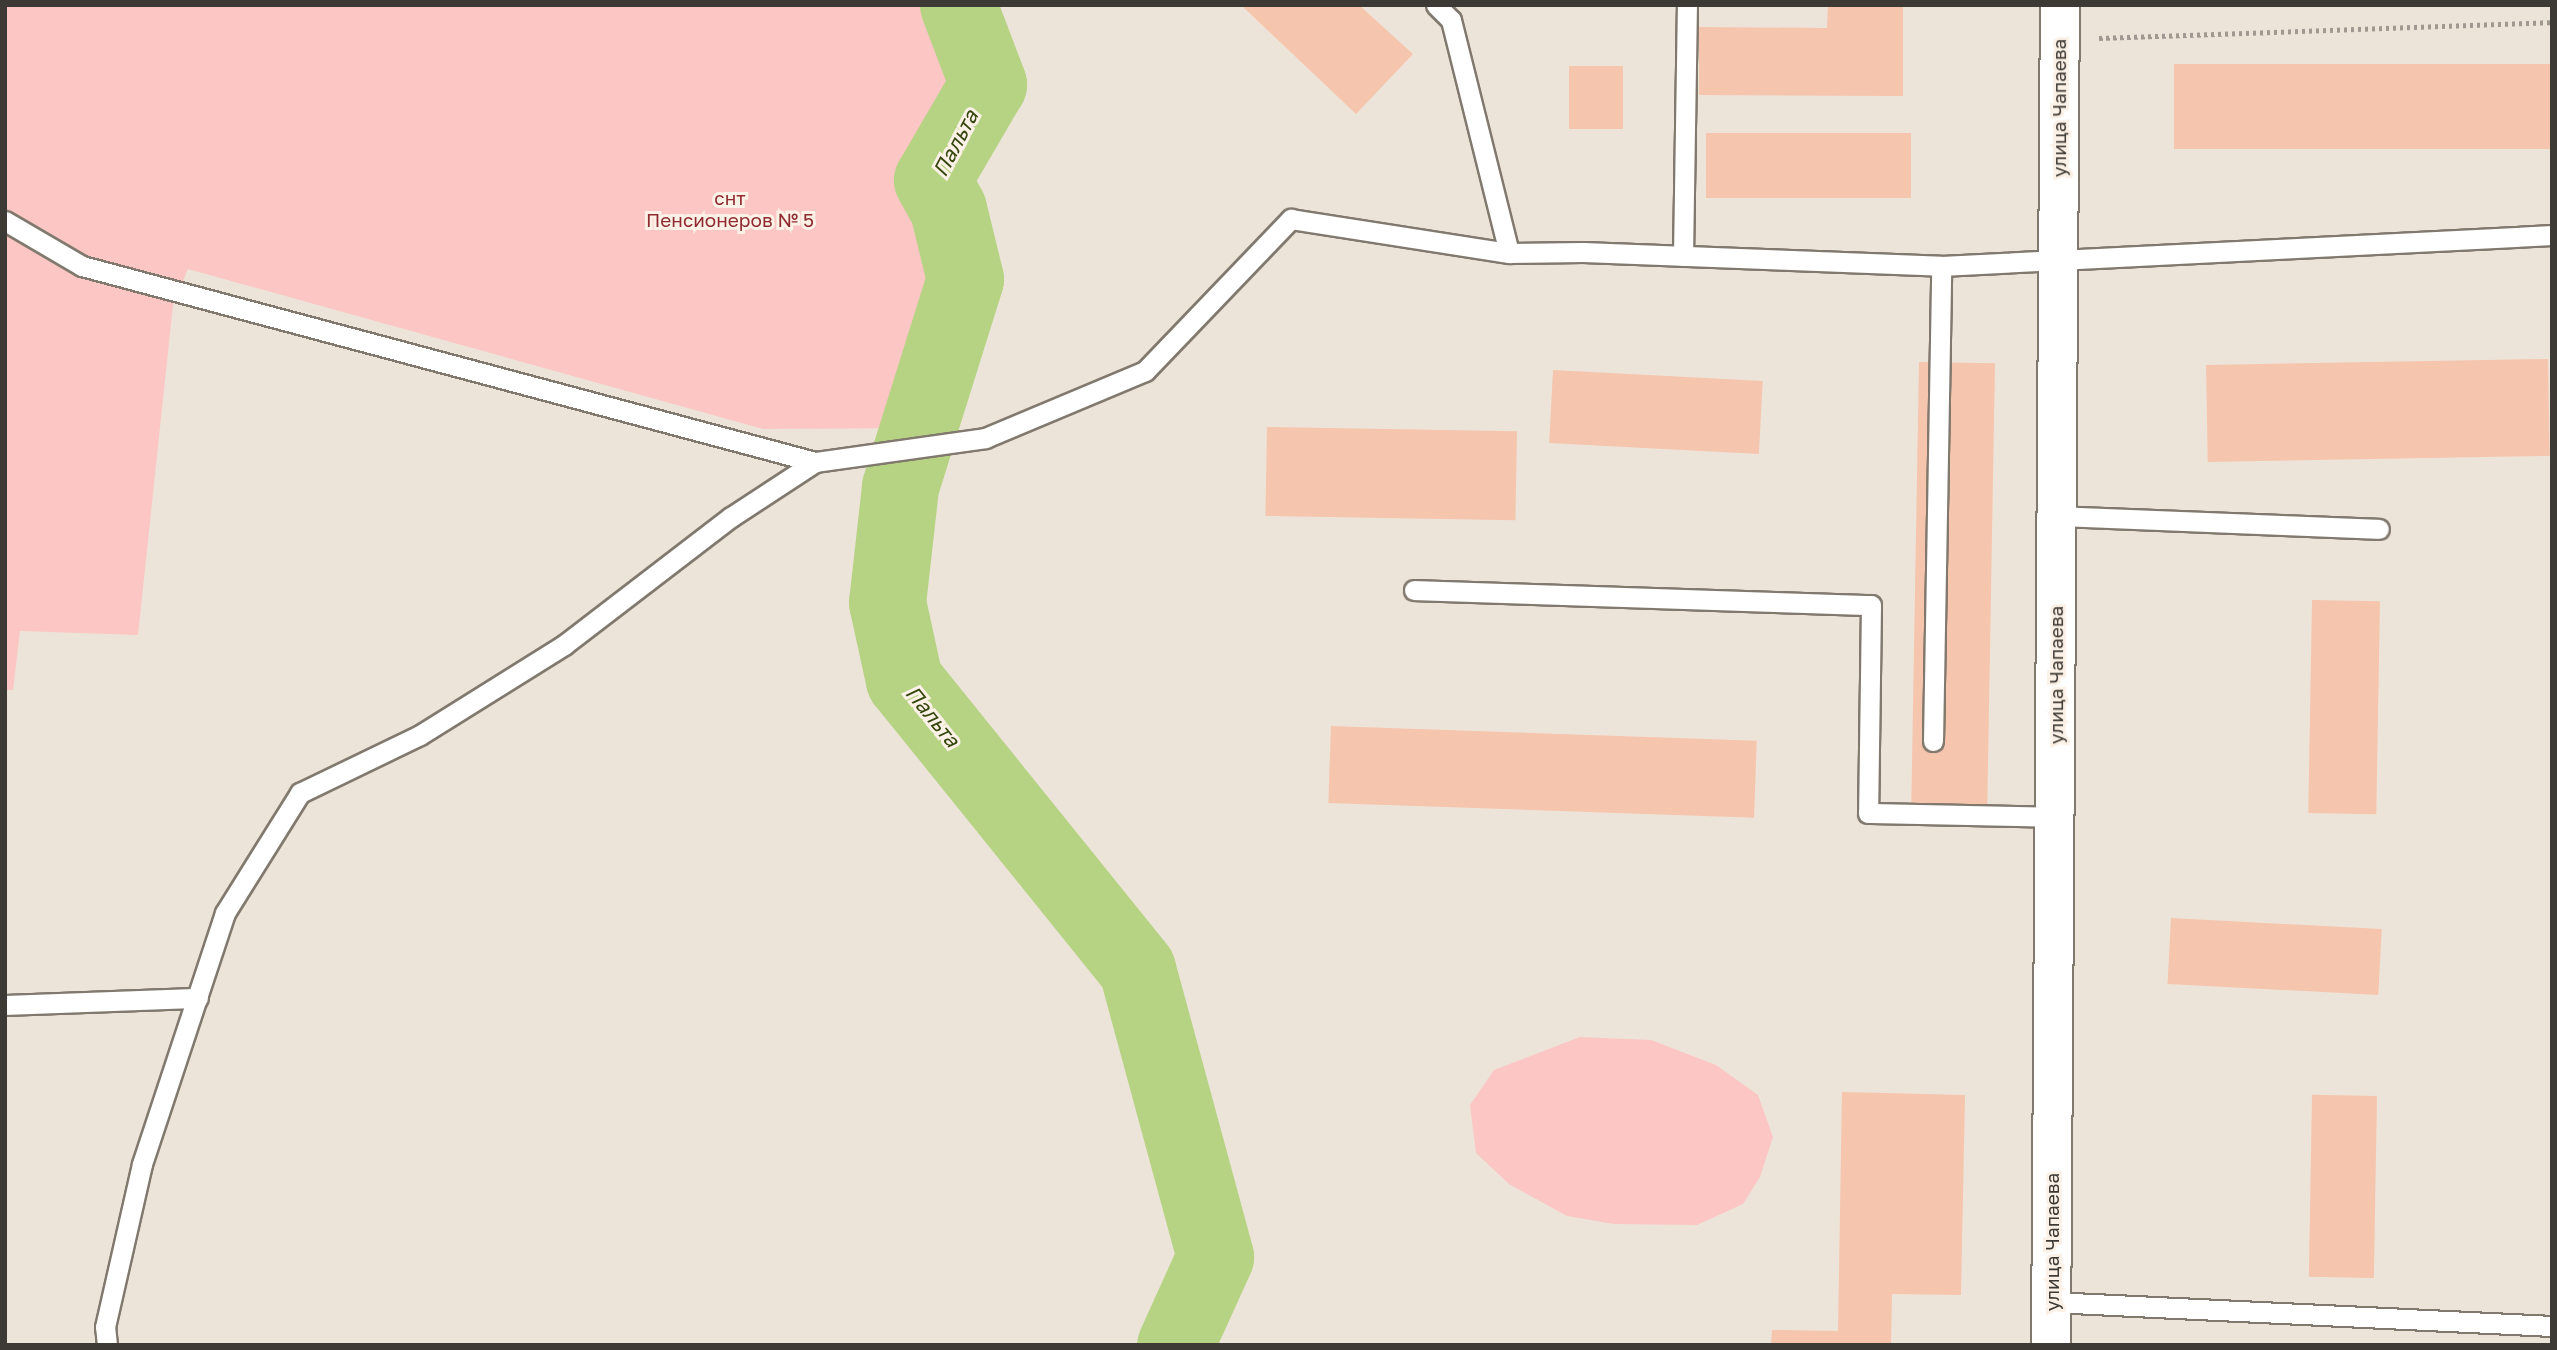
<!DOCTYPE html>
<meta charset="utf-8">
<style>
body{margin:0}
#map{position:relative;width:2557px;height:1350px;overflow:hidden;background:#ede4d9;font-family:"Golos Text",sans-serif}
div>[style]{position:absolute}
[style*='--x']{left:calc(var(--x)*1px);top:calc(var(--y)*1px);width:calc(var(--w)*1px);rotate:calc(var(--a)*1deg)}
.green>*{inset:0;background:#fbc6c3}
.river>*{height:77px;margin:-38.5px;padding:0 38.5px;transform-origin:38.5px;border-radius:38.5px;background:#b6d384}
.building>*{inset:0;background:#f6c5ad;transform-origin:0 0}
.path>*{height:4.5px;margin-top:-2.25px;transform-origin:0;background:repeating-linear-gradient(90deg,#a09991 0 3.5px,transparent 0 7px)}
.roads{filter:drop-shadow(2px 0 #81796e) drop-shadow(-2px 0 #81796e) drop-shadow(0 2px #81796e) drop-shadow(0 -2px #81796e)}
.service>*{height:19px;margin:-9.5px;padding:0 9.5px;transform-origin:9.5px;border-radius:9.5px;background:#fff}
.tertiary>*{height:38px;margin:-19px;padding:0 19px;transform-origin:19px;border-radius:19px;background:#fff}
span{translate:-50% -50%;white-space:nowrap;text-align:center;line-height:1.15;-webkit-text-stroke:6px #fbf1e6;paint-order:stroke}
.street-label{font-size:19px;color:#3d3934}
.park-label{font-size:19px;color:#912a30}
.water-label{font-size:21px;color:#34460c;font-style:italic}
.frame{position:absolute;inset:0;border:7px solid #3d3934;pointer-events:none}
</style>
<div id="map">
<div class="green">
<i style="clip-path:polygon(5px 5px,958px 5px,988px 84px,932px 180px,948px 209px,965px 279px,919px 428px,763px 429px,188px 269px,173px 305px,138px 635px,20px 631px,13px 690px,5px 690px)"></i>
<i style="clip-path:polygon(1580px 1037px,1651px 1040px,1716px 1065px,1758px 1095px,1773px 1137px,1760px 1177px,1743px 1204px,1697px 1225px,1614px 1224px,1567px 1216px,1509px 1184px,1476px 1153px,1470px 1105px,1494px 1070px)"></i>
</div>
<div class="river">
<i style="--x:958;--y:5;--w:85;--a:69.2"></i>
<i style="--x:988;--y:84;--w:111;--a:120.3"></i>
<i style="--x:932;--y:180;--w:33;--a:61"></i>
<i style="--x:948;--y:209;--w:72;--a:76.3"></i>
<i style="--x:965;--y:279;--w:218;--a:107.4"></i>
<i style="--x:900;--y:487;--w:116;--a:96.4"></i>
<i style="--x:887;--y:602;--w:80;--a:77.7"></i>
<i style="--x:904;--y:680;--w:371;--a:51.1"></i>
<i style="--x:1137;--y:969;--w:298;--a:74.8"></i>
<i style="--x:1215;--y:1257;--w:97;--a:114.4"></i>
</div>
<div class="building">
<i style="clip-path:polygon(1241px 5px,1359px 5px,1413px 54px,1356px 114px)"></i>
<i style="clip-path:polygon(1828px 5px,1903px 5px,1903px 96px,1699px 95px,1699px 27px,1827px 28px)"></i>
<i style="left:2552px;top:64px;width:85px;height:378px;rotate:90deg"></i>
<i style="left:1569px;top:66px;width:54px;height:63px"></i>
<i style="left:1911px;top:133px;width:65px;height:205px;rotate:90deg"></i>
<i style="left:2548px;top:359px;width:97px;height:342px;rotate:89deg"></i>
<i style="left:1919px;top:362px;width:76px;height:442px;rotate:1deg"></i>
<i style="left:1553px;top:370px;width:210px;height:73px;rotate:3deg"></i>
<i style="left:1267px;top:427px;width:250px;height:89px;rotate:1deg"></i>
<i style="left:2312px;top:600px;width:68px;height:213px;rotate:1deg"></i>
<i style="left:1331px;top:726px;width:426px;height:77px;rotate:2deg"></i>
<i style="left:2171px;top:918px;width:211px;height:66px;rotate:3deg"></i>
<i style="clip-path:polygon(1842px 1092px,1965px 1095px,1961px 1295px,1892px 1294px,1891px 1345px,1771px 1345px,1772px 1330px,1838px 1331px)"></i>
<i style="left:2377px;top:1096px;width:182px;height:65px;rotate:91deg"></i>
</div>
<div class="path">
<i style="--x:2099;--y:38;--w:453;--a:-2"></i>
</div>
<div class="roads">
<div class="service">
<i style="--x:1436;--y:5;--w:21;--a:45"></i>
<i style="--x:1451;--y:20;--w:240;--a:76"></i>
<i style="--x:1509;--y:253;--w:74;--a:-0.8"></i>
<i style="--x:1583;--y:252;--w:358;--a:2.2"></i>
<i style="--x:1941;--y:266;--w:612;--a:-2.9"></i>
<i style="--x:5;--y:221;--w:89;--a:30.3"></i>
<i style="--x:82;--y:266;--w:759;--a:14.97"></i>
<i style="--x:815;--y:462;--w:172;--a:-8"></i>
<i style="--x:985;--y:438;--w:173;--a:-22.7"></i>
<i style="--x:1145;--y:371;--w:211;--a:-46.2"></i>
<i style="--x:1291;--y:219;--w:221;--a:8.9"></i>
<i style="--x:1683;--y:256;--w:251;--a:-89.1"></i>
<i style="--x:2057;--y:516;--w:322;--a:2.3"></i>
<i style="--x:1414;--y:590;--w:457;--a:1.9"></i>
<i style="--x:1871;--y:605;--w:208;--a:90.8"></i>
<i style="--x:1868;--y:813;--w:187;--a:1.2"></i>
<i style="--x:1933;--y:741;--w:475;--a:-89"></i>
<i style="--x:5;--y:1005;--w:193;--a:-2.1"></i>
<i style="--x:2051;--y:1302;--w:502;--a:2.74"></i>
<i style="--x:107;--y:1345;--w:18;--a:-96"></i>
<i style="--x:105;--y:1327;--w:167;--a:-77.2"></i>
<i style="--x:142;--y:1164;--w:264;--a:-71.7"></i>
<i style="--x:225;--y:913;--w:142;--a:-58"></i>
<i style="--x:300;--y:793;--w:133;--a:-25.8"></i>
<i style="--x:420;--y:735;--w:170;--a:-32"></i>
<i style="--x:564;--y:645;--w:210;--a:-37.5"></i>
<i style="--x:731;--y:517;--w:100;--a:-33.2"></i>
</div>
<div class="tertiary">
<i style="--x:2051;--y:1345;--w:1340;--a:-89.62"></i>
</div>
</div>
<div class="street-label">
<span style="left:2059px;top:108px;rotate:-90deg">улица Чапаева</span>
<span style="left:2056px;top:675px;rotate:-90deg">улица Чапаева</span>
<span style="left:2052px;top:1242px;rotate:-90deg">улица Чапаева</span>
</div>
<div class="park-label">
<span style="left:730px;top:209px">снт<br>Пенсионеров № 5</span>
</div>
<div class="water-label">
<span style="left:955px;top:143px;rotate:-62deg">Пальта</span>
<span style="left:933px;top:716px;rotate:51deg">Пальта</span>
</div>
<div class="frame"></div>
</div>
